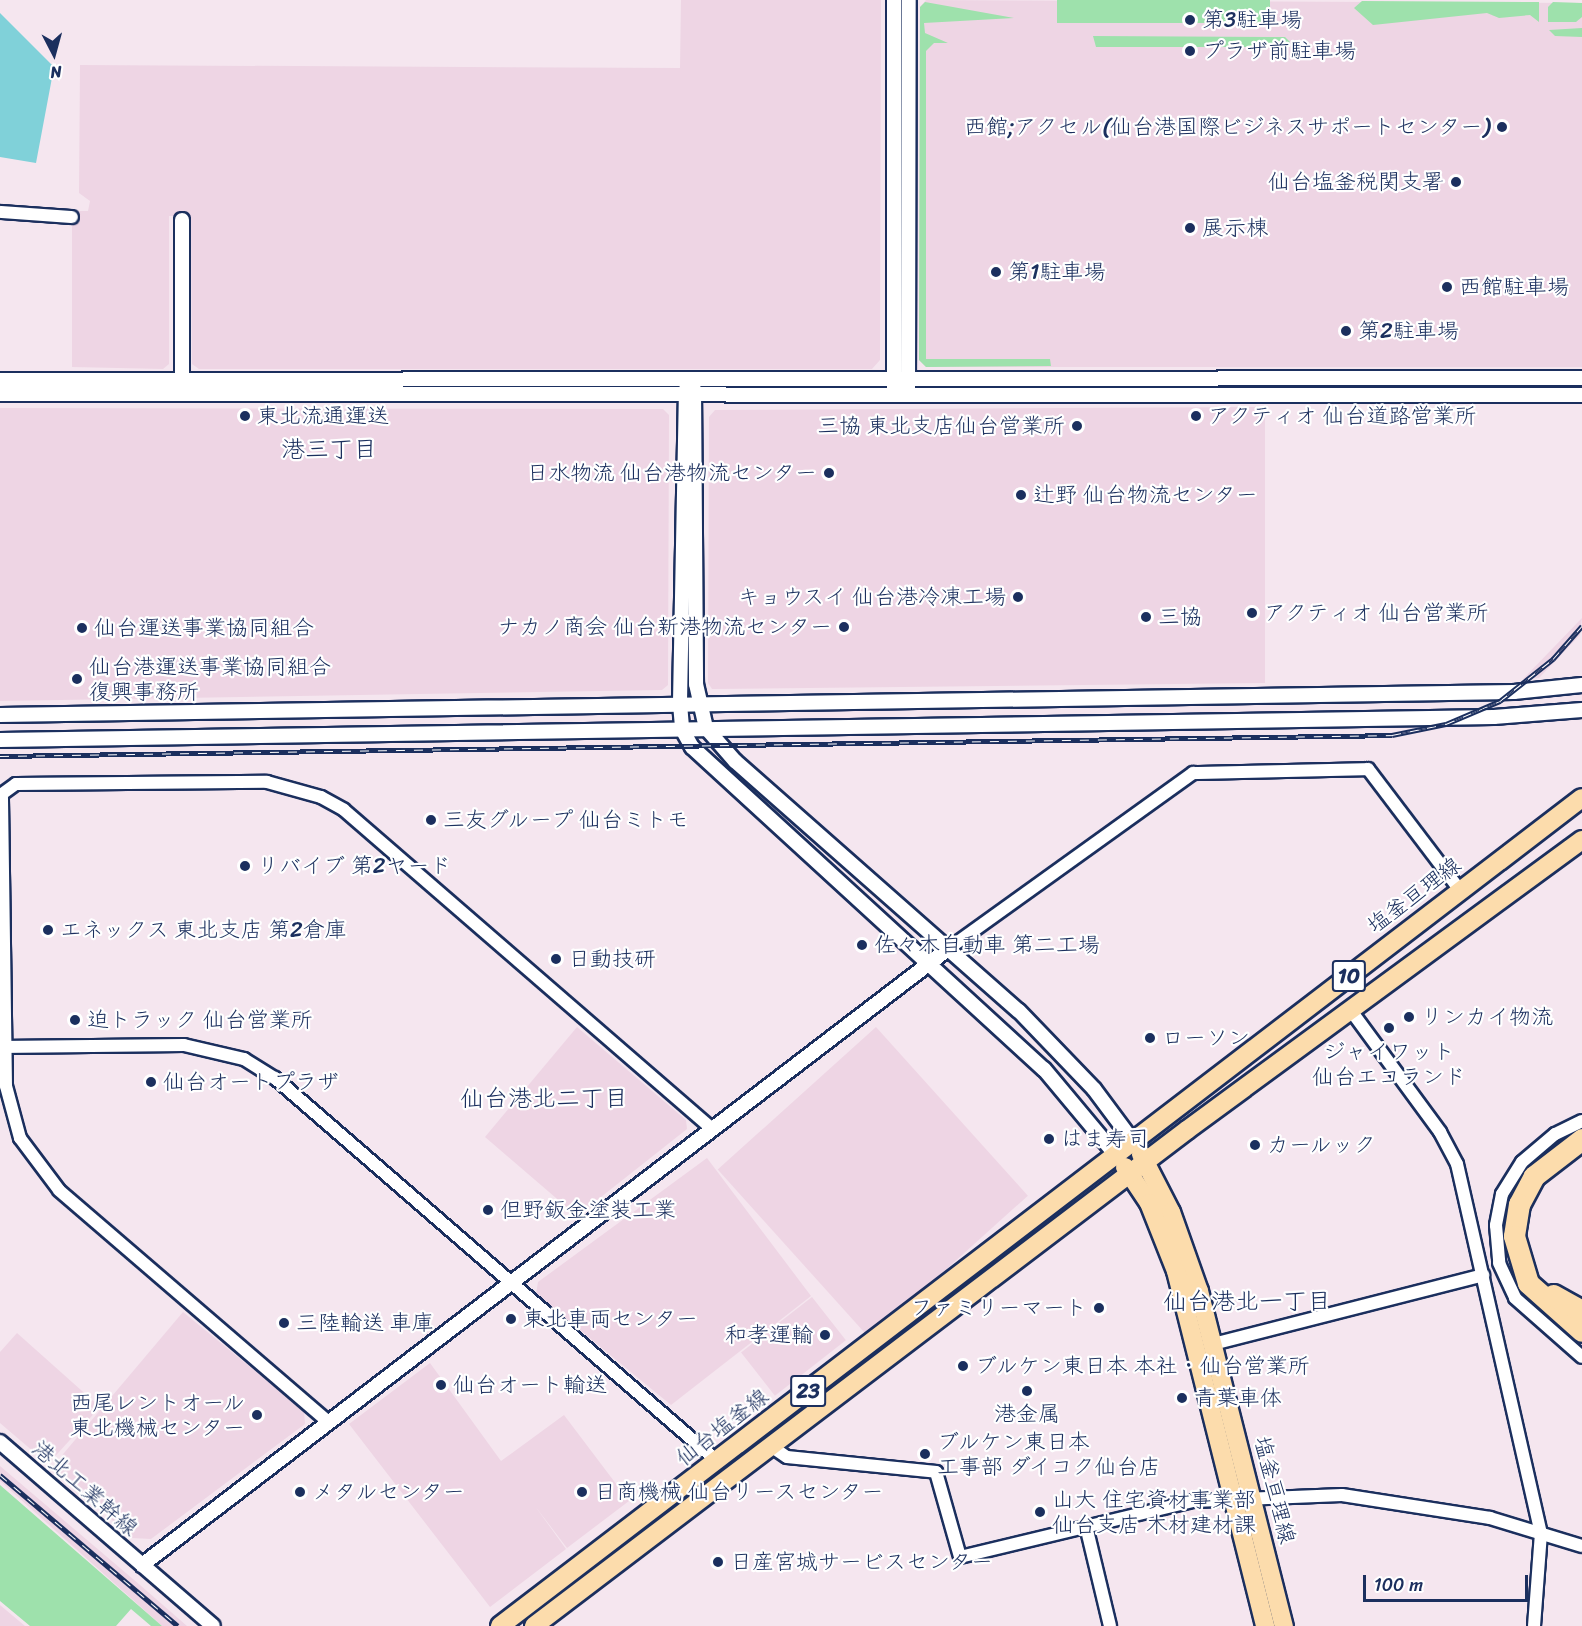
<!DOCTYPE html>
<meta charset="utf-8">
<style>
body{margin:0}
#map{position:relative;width:1582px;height:1626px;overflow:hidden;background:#f5e6ef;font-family:Sriracha,"Klee One",sans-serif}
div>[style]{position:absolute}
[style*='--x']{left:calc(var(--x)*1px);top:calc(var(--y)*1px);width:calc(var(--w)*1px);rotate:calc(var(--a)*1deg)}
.built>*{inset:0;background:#eed5e4;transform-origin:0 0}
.green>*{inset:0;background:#9ee1ac;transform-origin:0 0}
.water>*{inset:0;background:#80d1d9}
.roads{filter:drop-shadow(2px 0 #1b2f5e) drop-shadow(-2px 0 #1b2f5e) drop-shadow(0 2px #1b2f5e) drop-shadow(0 -2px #1b2f5e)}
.minor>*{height:12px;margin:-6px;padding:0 6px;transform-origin:6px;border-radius:6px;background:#fff}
.tertiary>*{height:14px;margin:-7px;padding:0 7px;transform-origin:7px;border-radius:7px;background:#fff}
.primary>*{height:18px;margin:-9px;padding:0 9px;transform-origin:9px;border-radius:9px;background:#fcdcac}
.motorway>*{height:21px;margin:-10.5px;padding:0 10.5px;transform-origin:10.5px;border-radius:10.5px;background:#fcdcac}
.rail>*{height:5px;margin-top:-2.5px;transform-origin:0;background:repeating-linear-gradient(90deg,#fff 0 9px,#1b2f5e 0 18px);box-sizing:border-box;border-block:2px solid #1b2f5e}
.dots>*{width:16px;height:16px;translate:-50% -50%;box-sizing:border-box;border:3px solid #fff;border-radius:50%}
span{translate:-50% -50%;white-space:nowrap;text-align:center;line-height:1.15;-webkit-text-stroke:4.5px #fff;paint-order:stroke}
.shield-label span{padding:2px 4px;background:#fff;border:2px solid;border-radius:4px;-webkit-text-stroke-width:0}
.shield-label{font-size:21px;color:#1b2f5e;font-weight:700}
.poi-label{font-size:22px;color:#1b2f5e}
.left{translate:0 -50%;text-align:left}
.right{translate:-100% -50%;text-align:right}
.street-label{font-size:22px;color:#1b2f5e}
.neighbourhood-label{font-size:24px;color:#1b2f5e}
.north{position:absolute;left:24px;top:24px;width:60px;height:60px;-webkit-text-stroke:4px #fff;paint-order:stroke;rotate:174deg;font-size:16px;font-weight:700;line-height:24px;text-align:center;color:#1b2f5e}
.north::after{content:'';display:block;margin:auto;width:21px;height:27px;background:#1b2f5e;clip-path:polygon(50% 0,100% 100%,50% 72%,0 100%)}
.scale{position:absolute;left:1363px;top:1575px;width:165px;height:27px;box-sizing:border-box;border:3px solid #1b2f5e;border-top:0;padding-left:8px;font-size:18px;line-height:21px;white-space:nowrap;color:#1b2f5e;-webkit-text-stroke:4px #fff;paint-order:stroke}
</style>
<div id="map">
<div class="built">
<i style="clip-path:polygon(681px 0,881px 0,880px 360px,872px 369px,199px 369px,192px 364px,191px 216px,169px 216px,169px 364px,163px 369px,72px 367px,72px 211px,88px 211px,90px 201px,79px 193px,80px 65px,680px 68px)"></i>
<i style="clip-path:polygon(926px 0,1582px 3px,1582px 367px,926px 367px,919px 360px,920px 7px)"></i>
<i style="clip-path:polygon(1265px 407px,1265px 683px,712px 689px,708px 683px,709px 417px,715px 410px)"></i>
<i style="clip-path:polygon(0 408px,663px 409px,669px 415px,668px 685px,662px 690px,0 701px)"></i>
<i style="clip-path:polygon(1582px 618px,1580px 635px,1539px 678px,1523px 679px)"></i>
<i style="clip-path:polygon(577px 1027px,686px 1120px,687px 1129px,577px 1216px,485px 1137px)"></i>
<i style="left:876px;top:1027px;width:227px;height:213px;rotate:48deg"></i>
<i style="clip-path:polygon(707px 1158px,811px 1296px,671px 1405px,536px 1294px,538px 1282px)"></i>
<i style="left:812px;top:1297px;width:55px;height:90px;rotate:52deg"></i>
<i style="clip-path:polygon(183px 1312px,304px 1411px,305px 1424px,151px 1539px,132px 1538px,53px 1466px)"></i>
<i style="clip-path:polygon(17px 1333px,100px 1407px,48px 1464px,0 1423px,0 1352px)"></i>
<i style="clip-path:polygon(430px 1363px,501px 1461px,564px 1415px,629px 1501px,567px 1548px,535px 1506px,566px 1549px,490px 1607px,349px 1424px)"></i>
<i style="clip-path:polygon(0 1466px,140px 1585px,187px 1626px,162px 1626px,0 1481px)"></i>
<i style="clip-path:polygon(0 1605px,25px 1626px,0 1626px)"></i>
</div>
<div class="green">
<i style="left:1057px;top:0;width:213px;height:23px"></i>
<i style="clip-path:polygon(1362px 1px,1539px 2px,1539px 22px,1530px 15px,1499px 18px,1487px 13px,1373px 25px,1354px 8px)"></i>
<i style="clip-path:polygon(925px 2px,1014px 18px,924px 23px,925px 33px,948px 43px,934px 43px,926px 51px,926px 359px,1050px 359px,1051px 366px,926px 367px,919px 360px,920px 7px)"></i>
<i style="clip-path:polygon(1553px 2px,1582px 3px,1582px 17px,1576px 22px,1548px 22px,1548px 7px)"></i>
<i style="clip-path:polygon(1582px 28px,1582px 37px,1555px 36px,1549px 30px)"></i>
<i style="clip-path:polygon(1093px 36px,1285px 37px,1290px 42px,1285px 47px,1096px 47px)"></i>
<i style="clip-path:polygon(0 1485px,162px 1626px,151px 1626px,131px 1609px,116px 1626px,30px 1626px,0 1601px)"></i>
</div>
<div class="water">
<i style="clip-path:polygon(0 13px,54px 67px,36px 163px,0 157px)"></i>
</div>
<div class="roads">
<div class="minor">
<i style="--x:0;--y:212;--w:72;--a:4"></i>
<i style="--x:948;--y:949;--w:302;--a:-35.7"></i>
<i style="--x:1193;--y:773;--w:175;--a:-1.3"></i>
<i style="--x:1368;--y:769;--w:152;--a:52.8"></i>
<i style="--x:1352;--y:1012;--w:149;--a:53.7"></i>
<i style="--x:1440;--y:1132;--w:36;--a:62"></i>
<i style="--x:1457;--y:1164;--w:378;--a:77.2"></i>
<i style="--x:1541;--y:1533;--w:93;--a:94.3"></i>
<i style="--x:0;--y:1047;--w:184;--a:-0.6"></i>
<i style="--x:184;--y:1045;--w:62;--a:13.1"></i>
<i style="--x:244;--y:1059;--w:36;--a:32"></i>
<i style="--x:275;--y:1078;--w:585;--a:40.91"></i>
<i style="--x:1582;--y:1121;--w:30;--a:154"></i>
<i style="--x:1555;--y:1134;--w:43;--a:139.7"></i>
<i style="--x:1522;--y:1162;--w:38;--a:122"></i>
<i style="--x:1502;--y:1194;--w:32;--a:101"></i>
<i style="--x:1496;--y:1225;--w:38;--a:85"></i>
<i style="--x:1499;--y:1263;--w:38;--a:65"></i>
<i style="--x:1515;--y:1298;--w:89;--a:41.4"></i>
<i style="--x:1213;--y:1344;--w:279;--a:-14.3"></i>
<i style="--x:326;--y:1420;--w:352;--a:-139.3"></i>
<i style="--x:59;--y:1190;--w:65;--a:-126.9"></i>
<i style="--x:20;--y:1138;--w:54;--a:-105.1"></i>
<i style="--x:6;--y:1086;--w:292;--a:-90.8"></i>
<i style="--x:2;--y:794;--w:17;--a:-36"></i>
<i style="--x:16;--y:784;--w:251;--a:-0.5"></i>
<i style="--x:267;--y:782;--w:56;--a:15.5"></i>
<i style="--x:321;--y:797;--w:26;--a:29"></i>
<i style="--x:344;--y:810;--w:487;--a:40.9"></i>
<i style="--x:771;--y:1446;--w:19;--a:35"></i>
<i style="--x:787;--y:1457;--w:150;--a:5.7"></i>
<i style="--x:936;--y:1472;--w:88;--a:74.2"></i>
<i style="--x:960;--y:1557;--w:241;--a:-13.5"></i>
<i style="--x:1194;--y:1501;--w:148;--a:-2.3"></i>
<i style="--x:1342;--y:1495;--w:150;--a:8.8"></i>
<i style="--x:1490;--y:1518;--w:96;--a:16.9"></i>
<i style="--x:1086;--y:1526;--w:103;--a:76.5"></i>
</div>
<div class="tertiary">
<i style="--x:0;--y:380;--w:1582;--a:-0.07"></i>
<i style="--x:686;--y:389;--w:315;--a:91.1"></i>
<i style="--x:680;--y:704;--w:25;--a:85"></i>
<i style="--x:682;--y:729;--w:21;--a:61"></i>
<i style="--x:692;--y:747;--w:477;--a:42.5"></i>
<i style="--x:1044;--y:1069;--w:111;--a:50.1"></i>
<i style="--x:694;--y:389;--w:295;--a:89.6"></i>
<i style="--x:696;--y:684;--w:45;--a:77.2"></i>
<i style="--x:706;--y:728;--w:44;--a:48.7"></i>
<i style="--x:735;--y:761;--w:378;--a:41.4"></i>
<i style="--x:1019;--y:1011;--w:108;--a:46.1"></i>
<i style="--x:1094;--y:1089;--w:64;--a:53.3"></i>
<i style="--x:182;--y:390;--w:170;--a:-90"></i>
<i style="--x:894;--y:390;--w:390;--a:-90"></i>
<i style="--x:908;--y:390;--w:390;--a:-89.9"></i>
<i style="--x:0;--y:394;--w:1582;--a:0.04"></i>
<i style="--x:0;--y:715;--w:1514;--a:-0.87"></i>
<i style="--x:1514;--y:692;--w:68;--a:-5.9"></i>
<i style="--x:0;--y:740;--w:1494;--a:-0.88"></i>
<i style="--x:1494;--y:717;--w:88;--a:-4.5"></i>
<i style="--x:0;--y:1442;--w:281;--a:40.8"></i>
<i style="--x:142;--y:1565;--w:1014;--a:-37.39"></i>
</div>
<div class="primary">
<i style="--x:1141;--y:1154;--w:65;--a:62.7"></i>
<i style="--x:1171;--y:1212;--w:84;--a:70.5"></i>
<i style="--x:1199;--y:1291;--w:346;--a:75.8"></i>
<i style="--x:1125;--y:1167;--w:43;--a:56.3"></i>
<i style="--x:1149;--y:1203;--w:73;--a:68.3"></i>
<i style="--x:1176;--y:1271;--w:366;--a:75.9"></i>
<i style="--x:500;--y:1626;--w:1362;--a:-37.43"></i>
<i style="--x:534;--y:1626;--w:820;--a:-37.22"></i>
<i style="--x:1187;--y:1130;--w:490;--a:-36.3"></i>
</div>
<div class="motorway">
<i style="--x:1582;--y:1139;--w:61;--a:142.4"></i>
<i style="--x:1534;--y:1176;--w:32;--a:118"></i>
<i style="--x:1519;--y:1204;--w:32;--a:99"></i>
<i style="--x:1514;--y:1236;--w:49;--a:73.4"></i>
<i style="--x:1528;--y:1283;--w:72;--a:41.6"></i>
<i style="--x:1553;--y:1295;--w:33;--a:29"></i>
</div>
</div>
<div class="rail">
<i style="--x:0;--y:756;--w:1392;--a:-0.86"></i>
<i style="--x:1392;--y:735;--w:55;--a:-11.5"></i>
<i style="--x:1446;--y:724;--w:59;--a:-23.1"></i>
<i style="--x:1500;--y:701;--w:68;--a:-38.4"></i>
<i style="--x:1553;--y:659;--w:44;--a:-48.7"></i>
<i style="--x:0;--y:1475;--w:233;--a:40.3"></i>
</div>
<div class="dots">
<i style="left:1190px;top:20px;background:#1b2f5e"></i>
<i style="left:1190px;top:51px;background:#1b2f5e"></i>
<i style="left:1502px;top:127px;background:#1b2f5e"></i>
<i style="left:1456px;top:182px;background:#1b2f5e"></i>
<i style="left:1190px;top:228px;background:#1b2f5e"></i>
<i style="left:996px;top:272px;background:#1b2f5e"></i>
<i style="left:1447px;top:287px;background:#1b2f5e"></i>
<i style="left:1346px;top:331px;background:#1b2f5e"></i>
<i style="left:245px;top:416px;background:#1b2f5e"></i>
<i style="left:1196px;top:416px;background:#1b2f5e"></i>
<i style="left:1077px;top:426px;background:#1b2f5e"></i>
<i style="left:829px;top:473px;background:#1b2f5e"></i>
<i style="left:1021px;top:495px;background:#1b2f5e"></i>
<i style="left:1018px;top:597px;background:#1b2f5e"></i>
<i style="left:1252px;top:613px;background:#1b2f5e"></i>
<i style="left:1146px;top:617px;background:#1b2f5e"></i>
<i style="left:844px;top:627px;background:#1b2f5e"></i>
<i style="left:82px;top:628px;background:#1b2f5e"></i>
<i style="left:77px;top:679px;background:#1b2f5e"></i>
<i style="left:431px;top:820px;background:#1b2f5e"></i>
<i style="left:245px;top:866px;background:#1b2f5e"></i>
<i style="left:48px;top:930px;background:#1b2f5e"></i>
<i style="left:862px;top:945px;background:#1b2f5e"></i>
<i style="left:556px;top:959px;background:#1b2f5e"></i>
<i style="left:1409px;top:1017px;background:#1b2f5e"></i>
<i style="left:75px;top:1020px;background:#1b2f5e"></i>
<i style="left:1389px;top:1028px;background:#1b2f5e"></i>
<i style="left:1150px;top:1038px;background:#1b2f5e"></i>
<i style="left:151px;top:1082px;background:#1b2f5e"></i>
<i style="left:1049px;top:1139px;background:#1b2f5e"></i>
<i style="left:1255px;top:1145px;background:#1b2f5e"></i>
<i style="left:488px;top:1210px;background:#1b2f5e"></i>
<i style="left:1099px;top:1308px;background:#1b2f5e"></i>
<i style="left:511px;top:1319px;background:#1b2f5e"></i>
<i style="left:284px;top:1323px;background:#1b2f5e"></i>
<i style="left:825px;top:1335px;background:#1b2f5e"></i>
<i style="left:963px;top:1366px;background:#1b2f5e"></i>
<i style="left:441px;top:1385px;background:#1b2f5e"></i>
<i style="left:1027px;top:1391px;background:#1b2f5e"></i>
<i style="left:1182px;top:1398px;background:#1b2f5e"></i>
<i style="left:257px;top:1415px;background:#1b2f5e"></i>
<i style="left:925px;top:1454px;background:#1b2f5e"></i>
<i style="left:300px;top:1492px;background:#1b2f5e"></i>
<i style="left:582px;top:1492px;background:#1b2f5e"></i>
<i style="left:1040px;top:1512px;background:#1b2f5e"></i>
<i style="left:718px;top:1562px;background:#1b2f5e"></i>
</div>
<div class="shield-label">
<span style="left:1349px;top:976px">10</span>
<span style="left:808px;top:1391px">23</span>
</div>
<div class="poi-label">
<span class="left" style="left:1202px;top:20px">第3駐車場</span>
<span class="left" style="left:1202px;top:51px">プラザ前駐車場</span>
<span class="right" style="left:1490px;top:127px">西館;アクセル(仙台港国際ビジネスサポートセンター)</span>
<span class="right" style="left:1444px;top:182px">仙台塩釜税関支署</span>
<span class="left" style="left:1202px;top:228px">展示棟</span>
<span class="left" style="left:1008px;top:272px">第1駐車場</span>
<span class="left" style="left:1459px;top:287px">西館駐車場</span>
<span class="left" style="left:1358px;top:331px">第2駐車場</span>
<span class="left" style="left:257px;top:416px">東北流通運送</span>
<span class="left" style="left:1208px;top:416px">アクティオ 仙台道路営業所</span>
<span class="right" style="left:1065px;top:426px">三協 東北支店仙台営業所</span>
<span class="right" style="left:817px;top:473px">日水物流 仙台港物流センター</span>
<span class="left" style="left:1033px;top:495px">辻野 仙台物流センター</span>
<span class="right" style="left:1006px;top:597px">キョウスイ 仙台港冷凍工場</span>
<span class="left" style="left:1264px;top:613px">アクティオ 仙台営業所</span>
<span class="left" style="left:1158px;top:617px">三協</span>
<span class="right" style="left:832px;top:627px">ナカノ商会 仙台新港物流センター</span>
<span class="left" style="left:94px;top:628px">仙台運送事業協同組合</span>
<span class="left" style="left:89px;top:679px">仙台港運送事業協同組合<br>復興事務所</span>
<span class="left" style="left:443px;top:820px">三友グループ 仙台ミトモ</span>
<span class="left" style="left:257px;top:866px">リバイブ 第2ヤード</span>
<span class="left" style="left:60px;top:930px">エネックス 東北支店 第2倉庫</span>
<span class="left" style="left:874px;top:945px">佐々木自動車 第二工場</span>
<span class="left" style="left:568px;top:959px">日動技研</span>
<span class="left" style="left:1421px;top:1017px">リンカイ物流</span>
<span class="left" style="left:87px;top:1020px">迫トラック 仙台営業所</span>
<span class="left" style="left:1162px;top:1038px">ローソン</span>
<span style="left:1389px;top:1064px">ジャイワット<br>仙台エコランド</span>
<span class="left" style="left:163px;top:1082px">仙台オートプラザ</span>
<span class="left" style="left:1061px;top:1139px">はま寿司</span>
<span class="left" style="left:1267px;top:1145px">カールック</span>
<span class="left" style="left:500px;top:1210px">但野鈑金塗装工業</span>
<span class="right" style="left:1087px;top:1308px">ファミリーマート</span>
<span class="left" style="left:523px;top:1319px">東北車両センター</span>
<span class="left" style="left:296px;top:1323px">三陸輸送 車庫</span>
<span class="right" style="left:813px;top:1335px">和孝運輸</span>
<span class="left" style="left:975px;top:1366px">ブルケン東日本 本社・仙台営業所</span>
<span class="left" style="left:453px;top:1385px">仙台オート輸送</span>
<span class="left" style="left:1194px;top:1398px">青葉車体</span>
<span class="right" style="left:245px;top:1415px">西尾レントオール<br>東北機械センター</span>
<span style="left:1027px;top:1414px">港金属</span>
<span class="left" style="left:937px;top:1454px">ブルケン東日本<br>工事部 ダイコク仙台店</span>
<span class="left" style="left:312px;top:1492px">メタルセンター</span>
<span class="left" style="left:594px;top:1492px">日商機械 仙台リースセンター</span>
<span class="left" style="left:1052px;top:1512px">山大 住宅資材事業部<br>仙台支店 木材建材課</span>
<span class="left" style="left:730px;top:1562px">日産宮城サービスセンター</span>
</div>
<div class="street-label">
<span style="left:1414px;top:895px;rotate:-37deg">塩釜亘理線</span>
<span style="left:722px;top:1427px;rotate:-38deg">仙台塩釜線</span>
<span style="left:85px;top:1488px;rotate:41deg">港北工業幹線</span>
<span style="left:1275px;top:1490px;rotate:76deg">塩釜亘理線</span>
</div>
<div class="neighbourhood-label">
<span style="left:329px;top:450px">港三丁目</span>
<span style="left:544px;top:1099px">仙台港北二丁目</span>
<span style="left:1247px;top:1302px">仙台港北一丁目</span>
</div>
<div class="north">N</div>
<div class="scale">100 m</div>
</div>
